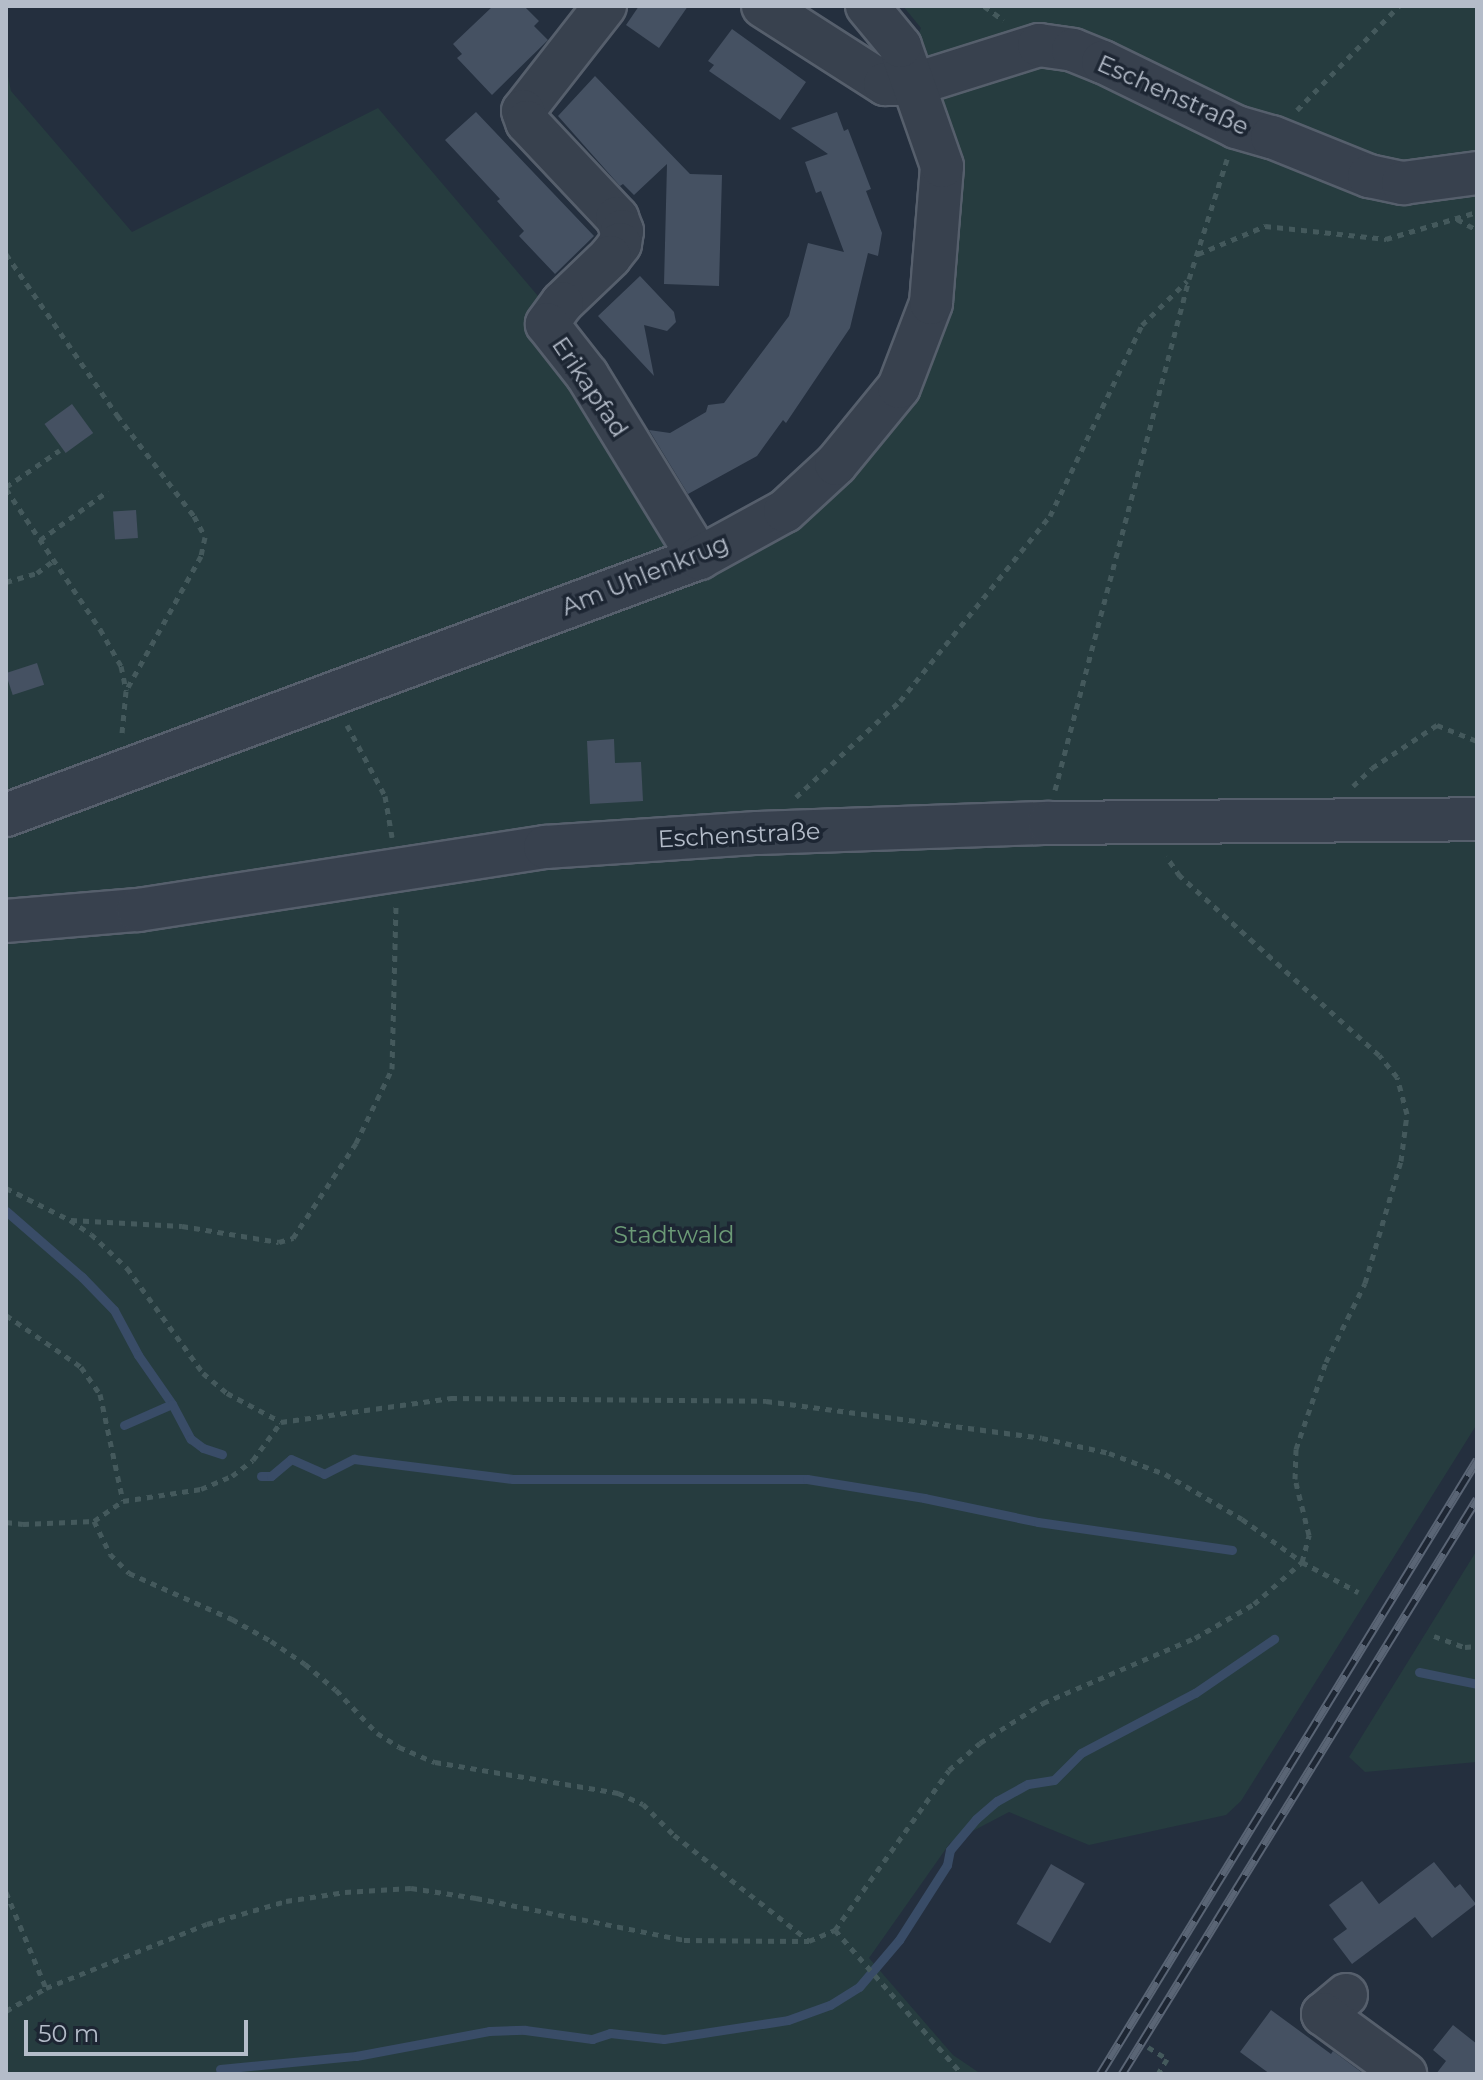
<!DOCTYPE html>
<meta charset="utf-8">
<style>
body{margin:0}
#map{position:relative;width:1483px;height:2080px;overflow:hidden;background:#242f3e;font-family:Montserrat,sans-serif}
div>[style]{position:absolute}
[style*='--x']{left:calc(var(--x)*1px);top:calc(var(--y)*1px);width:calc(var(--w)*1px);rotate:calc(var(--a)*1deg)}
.green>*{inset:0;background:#263c3f}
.stream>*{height:9px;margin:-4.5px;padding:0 4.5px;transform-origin:4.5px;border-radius:4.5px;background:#394c67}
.building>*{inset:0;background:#455162;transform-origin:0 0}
.path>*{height:5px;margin-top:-2.5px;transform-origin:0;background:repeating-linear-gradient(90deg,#44595c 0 6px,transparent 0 12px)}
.roads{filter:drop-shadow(2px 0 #565f6c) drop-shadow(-2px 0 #565f6c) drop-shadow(0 2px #565f6c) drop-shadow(0 -2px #565f6c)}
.minor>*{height:42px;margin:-21px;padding:0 21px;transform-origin:21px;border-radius:21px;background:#38414e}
.rail>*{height:9px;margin-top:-4.5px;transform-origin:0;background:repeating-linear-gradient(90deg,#1d2633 0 18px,#5a6575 0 36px);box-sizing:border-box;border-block:2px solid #5a6575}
span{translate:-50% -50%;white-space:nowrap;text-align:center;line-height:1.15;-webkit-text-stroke:7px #1d2633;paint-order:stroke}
.street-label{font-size:24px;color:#b4bcc9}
.park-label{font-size:24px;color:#6b9a76}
.frame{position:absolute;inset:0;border:8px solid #b4bcc9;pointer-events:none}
.scale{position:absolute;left:24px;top:2020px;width:224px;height:36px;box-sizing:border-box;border:4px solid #b4bcc9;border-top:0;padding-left:10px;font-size:24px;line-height:28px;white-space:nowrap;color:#b4bcc9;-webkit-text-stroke:6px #1d2633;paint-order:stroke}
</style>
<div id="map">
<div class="green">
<i style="clip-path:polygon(903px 6px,1477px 6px,1477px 1424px,1241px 1801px,1226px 1815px,1089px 1845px,1009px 1812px,950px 1843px,869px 1958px,953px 2055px,981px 2074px,6px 2074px,6px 66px,11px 91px,132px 232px,378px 108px,544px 303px,700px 569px,783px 523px,947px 309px,911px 51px,921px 28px)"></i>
<i style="clip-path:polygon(1477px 1550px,1477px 1762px,1365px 1772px,1349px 1757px)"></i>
</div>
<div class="stream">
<i style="--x:6;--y:1211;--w:101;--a:41"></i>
<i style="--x:82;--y:1277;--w:46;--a:45.9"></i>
<i style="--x:114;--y:1310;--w:51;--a:61.9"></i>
<i style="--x:138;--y:1355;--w:60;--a:55.2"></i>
<i style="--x:124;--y:1425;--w:52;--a:-23.6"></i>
<i style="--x:172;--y:1404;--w:40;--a:62"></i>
<i style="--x:191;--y:1439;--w:15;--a:37"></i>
<i style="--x:203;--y:1448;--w:20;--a:18"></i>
<i style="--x:261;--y:1476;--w:10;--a:0"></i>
<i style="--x:271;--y:1476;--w:26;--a:-40"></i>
<i style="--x:291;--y:1459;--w:36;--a:24"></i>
<i style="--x:324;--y:1474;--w:34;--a:-27"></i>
<i style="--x:354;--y:1459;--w:160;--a:7.2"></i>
<i style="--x:513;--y:1479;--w:294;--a:0"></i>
<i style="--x:807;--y:1479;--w:119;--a:9.2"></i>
<i style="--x:924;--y:1498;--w:116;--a:11.9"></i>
<i style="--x:1038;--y:1522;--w:196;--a:8.2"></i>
<i style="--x:1419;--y:1672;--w:59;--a:11.7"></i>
<i style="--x:220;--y:2069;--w:137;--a:-5.5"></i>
<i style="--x:356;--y:2056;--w:135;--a:-10.6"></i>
<i style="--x:489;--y:2031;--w:36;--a:-2"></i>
<i style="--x:525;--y:2030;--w:68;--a:7.7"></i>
<i style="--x:592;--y:2039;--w:19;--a:-18"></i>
<i style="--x:610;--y:2033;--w:54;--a:6.3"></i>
<i style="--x:664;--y:2039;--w:125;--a:-8.7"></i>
<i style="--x:788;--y:2020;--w:45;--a:-19.7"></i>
<i style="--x:830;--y:2005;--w:34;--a:-32"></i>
<i style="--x:859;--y:1987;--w:62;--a:-49.6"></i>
<i style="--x:899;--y:1940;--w:89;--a:-57.4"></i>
<i style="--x:947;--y:1865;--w:15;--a:-79"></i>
<i style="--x:950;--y:1850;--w:40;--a:-50"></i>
<i style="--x:976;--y:1819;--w:28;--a:-41"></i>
<i style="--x:997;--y:1801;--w:35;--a:-29"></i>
<i style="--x:1028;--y:1784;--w:26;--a:-9"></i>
<i style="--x:1054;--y:1780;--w:38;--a:-45"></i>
<i style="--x:1081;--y:1753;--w:129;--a:-27.8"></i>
<i style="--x:1195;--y:1693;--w:96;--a:-34.4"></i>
</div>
<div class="building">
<i style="clip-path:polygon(493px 6px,524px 6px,539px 21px,534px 26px,548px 40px,492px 95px,457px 58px,462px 54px,453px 44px)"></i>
<i style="clip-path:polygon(639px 6px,688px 6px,659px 48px,626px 25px)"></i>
<i style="clip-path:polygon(732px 29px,806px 82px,780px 120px,709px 71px,714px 65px,708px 61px)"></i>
<i style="clip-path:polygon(595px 76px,690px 174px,722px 175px,719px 286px,664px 284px,667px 164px,634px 195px,623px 184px,620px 186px,558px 116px)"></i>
<i style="clip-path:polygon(476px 112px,594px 236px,555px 274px,519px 236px,524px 231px,497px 201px,500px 199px,445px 140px)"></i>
<i style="clip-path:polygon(837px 112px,844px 131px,848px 129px,871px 189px,866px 191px,882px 233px,878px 256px,868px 253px,850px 328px,786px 423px,783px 420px,757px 456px,688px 494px,649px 430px,670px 433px,706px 412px,708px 405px,724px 403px,789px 316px,808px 243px,844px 252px,821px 191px,816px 193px,805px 162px,828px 154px,791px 128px)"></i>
<i style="clip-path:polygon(640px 276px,674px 312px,676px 322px,667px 331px,644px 325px,654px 376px,598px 316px)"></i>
<i style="left:72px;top:404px;width:36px;height:34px;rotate:54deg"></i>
<i style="left:136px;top:510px;width:28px;height:23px;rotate:86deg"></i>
<i style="left:37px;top:663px;width:23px;height:33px;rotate:72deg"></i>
<i style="clip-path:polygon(614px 739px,615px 763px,641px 762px,643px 801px,590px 804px,587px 741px)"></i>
<i style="clip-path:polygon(1434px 1862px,1455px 1888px,1460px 1884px,1476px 1904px,1432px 1938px,1415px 1917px,1352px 1964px,1333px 1939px,1347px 1929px,1329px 1905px,1362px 1881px,1379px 1904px)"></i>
<i style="left:1051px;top:1864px;width:39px;height:69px;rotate:30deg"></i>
<i style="clip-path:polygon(1271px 2010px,1331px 2054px,1333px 2051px,1364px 2074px,1270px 2074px,1240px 2052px)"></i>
<i style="clip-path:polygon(1453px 2025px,1477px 2044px,1477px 2074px,1436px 2074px,1446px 2061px,1433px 2050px)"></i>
</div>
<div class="path">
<i style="--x:984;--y:6;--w:24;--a:36"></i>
<i style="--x:1297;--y:110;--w:146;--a:-45.6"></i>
<i style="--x:1457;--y:219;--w:23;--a:29"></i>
<i style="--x:6;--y:254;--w:196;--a:55.4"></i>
<i style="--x:117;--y:415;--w:127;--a:52.7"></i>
<i style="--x:194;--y:516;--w:24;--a:62"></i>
<i style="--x:205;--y:537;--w:19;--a:102"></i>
<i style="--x:201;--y:556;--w:154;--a:119.1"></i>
<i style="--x:126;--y:691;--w:42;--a:95.4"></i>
<i style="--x:1198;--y:254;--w:73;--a:-22.7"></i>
<i style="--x:1265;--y:226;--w:122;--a:6.1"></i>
<i style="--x:1386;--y:239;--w:95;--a:-16.5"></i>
<i style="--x:6;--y:487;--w:65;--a:-34.4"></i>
<i style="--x:6;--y:489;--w:169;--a:56.1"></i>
<i style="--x:100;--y:629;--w:43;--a:60.4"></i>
<i style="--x:121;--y:666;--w:25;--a:78"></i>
<i style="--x:40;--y:540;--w:84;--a:-35.8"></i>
<i style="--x:6;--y:582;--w:32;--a:-16"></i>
<i style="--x:37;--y:573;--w:20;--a:-37"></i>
<i style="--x:347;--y:725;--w:81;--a:61.8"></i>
<i style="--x:385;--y:796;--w:42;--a:80.3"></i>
<i style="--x:1353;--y:786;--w:26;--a:-43"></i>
<i style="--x:1372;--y:768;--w:78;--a:-33.5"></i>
<i style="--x:1437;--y:725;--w:43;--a:21.8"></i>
<i style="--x:1055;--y:790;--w:528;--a:-75.31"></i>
<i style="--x:1189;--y:279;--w:126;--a:-72.4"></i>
<i style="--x:796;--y:797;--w:142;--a:-42.7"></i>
<i style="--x:900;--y:701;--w:238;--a:-51"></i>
<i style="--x:1050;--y:516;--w:212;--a:-64.3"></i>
<i style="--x:1142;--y:325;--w:63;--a:-44.4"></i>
<i style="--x:6;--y:1188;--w:72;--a:26.6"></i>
<i style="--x:70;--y:1220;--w:25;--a:34"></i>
<i style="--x:91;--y:1234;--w:50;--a:43.4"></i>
<i style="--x:127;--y:1268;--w:130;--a:54.1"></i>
<i style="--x:203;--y:1373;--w:31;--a:40"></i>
<i style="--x:227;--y:1393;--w:61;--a:28.2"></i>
<i style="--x:281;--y:1422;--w:172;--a:-8"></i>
<i style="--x:451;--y:1398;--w:315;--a:0.5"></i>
<i style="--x:766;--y:1401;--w:278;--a:7.6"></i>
<i style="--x:1042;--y:1438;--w:69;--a:12.6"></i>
<i style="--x:1109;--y:1453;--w:60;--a:20.6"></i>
<i style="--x:1165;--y:1474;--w:89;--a:30.3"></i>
<i style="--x:1242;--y:1519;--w:74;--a:35.6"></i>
<i style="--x:1302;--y:1562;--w:64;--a:28.2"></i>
<i style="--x:71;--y:1220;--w:111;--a:3.1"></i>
<i style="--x:182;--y:1226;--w:98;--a:9.4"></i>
<i style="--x:279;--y:1242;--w:15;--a:-16"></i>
<i style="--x:293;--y:1238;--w:114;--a:-56.4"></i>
<i style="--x:356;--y:1143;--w:82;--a:-64.1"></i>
<i style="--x:392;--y:1069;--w:166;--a:-88.6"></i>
<i style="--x:6;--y:1315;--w:91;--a:34.7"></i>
<i style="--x:81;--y:1367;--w:33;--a:55"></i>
<i style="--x:100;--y:1394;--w:109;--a:77.9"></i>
<i style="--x:94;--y:1521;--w:37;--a:64"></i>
<i style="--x:110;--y:1554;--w:27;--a:45"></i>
<i style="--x:129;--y:1573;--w:113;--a:24.1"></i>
<i style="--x:232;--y:1619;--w:45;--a:29.4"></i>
<i style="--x:271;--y:1641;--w:41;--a:34.1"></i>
<i style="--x:305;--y:1664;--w:40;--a:40"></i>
<i style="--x:336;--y:1690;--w:59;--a:46.4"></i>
<i style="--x:377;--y:1733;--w:26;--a:32"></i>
<i style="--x:399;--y:1747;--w:39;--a:23"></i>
<i style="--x:435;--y:1762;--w:186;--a:9.6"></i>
<i style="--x:618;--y:1793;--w:27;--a:24"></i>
<i style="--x:643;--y:1804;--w:44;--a:45"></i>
<i style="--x:674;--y:1835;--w:170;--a:38.1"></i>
<i style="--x:6;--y:1522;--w:17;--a:7"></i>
<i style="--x:23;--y:1524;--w:71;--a:-2.4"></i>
<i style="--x:94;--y:1521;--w:35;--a:-35"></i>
<i style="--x:123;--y:1501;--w:79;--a:-8.7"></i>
<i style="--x:201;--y:1489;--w:34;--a:-23"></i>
<i style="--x:232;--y:1476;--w:26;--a:-37"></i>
<i style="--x:253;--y:1460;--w:47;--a:-53.6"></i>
<i style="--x:1434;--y:1636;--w:33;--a:20"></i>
<i style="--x:1465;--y:1647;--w:12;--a:-5"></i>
<i style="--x:6;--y:1892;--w:104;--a:67.4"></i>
<i style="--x:835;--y:1930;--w:196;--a:-54.5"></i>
<i style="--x:949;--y:1770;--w:41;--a:-41.1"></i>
<i style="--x:980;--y:1743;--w:75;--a:-32.4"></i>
<i style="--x:1043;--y:1703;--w:165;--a:-23.2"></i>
<i style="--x:1195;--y:1638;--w:68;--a:-30"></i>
<i style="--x:1254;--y:1604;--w:64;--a:-41.2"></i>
<i style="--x:1302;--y:1562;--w:28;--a:-75"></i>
<i style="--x:1309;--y:1535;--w:58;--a:-104"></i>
<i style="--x:1295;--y:1479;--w:30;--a:-88"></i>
<i style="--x:1296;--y:1449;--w:92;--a:-71"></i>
<i style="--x:1326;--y:1362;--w:88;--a:-63.7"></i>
<i style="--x:1365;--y:1283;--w:127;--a:-73.6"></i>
<i style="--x:1401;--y:1161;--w:47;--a:-82.7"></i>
<i style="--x:1407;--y:1114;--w:38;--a:-105"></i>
<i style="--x:1397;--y:1077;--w:28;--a:-129"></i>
<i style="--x:1379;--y:1055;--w:268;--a:-138"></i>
<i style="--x:1180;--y:876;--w:24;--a:-125"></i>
<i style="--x:6;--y:2011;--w:46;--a:-29.9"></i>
<i style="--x:46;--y:1988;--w:173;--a:-21.7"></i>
<i style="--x:207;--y:1924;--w:82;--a:-16.2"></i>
<i style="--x:286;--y:1901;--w:60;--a:-8.7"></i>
<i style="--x:345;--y:1892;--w:66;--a:-3.5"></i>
<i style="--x:411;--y:1888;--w:66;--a:8.7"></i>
<i style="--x:476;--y:1898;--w:212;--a:11.4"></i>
<i style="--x:684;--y:1940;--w:125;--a:0.5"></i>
<i style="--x:809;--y:1941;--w:28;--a:-23"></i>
<i style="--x:835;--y:1930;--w:192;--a:48.6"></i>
<i style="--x:1148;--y:2047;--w:22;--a:32"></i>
<i style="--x:1167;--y:2059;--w:17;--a:121"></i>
</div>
<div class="roads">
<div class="minor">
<i style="--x:605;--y:6;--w:133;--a:128"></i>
<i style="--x:523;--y:111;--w:12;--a:70"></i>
<i style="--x:527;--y:122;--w:132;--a:46.8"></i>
<i style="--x:617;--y:218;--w:14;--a:69"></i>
<i style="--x:622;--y:231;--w:13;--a:99"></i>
<i style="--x:620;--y:244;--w:16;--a:128"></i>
<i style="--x:610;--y:257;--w:66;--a:136.2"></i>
<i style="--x:562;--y:303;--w:26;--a:126"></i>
<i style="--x:547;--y:324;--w:65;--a:51.9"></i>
<i style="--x:587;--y:375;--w:215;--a:58.5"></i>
<i style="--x:763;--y:6;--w:145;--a:32.6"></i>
<i style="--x:885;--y:84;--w:30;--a:0"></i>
<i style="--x:915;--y:84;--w:130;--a:-17.5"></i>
<i style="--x:1039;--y:45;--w:34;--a:8"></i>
<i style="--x:1073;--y:50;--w:32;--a:22"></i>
<i style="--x:1103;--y:62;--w:148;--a:26"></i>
<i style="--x:1236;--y:127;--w:37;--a:16"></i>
<i style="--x:1272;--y:137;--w:105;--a:21.9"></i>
<i style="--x:1369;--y:176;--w:35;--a:12"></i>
<i style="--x:1403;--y:183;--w:75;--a:-7.7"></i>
<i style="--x:6;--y:815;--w:739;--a:-20.35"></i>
<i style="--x:699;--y:558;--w:98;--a:-28.7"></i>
<i style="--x:785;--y:511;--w:69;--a:-42.7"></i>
<i style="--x:836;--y:464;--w:99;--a:-50.7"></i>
<i style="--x:899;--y:387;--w:90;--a:-69.1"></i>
<i style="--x:931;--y:303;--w:137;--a:-85.4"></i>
<i style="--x:942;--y:166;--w:127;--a:-109.3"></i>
<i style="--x:900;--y:46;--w:52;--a:-129.5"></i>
<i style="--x:6;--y:921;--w:132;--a:-4.8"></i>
<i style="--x:138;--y:910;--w:412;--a:-8.8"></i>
<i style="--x:545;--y:847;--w:213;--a:-3.8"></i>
<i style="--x:758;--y:833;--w:291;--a:-2"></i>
<i style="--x:1049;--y:823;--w:428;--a:-0.5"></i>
<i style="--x:1346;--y:1995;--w:30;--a:140"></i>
<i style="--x:1323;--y:2014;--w:102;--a:36.2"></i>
</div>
</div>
<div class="rail">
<i style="--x:1100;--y:2074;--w:721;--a:-58.45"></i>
<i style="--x:1122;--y:2074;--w:676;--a:-58.31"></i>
</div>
<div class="street-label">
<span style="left:1173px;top:95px;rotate:24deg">Eschenstraße</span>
<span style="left:590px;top:387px;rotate:56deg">Erikapfad</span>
<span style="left:645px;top:575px;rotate:-22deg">Am Uhlenkrug</span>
<span style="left:739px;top:835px;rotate:-3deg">Eschenstraße</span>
</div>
<div class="park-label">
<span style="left:674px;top:1235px">Stadtwald</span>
</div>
<div class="frame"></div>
<div class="scale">50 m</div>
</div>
